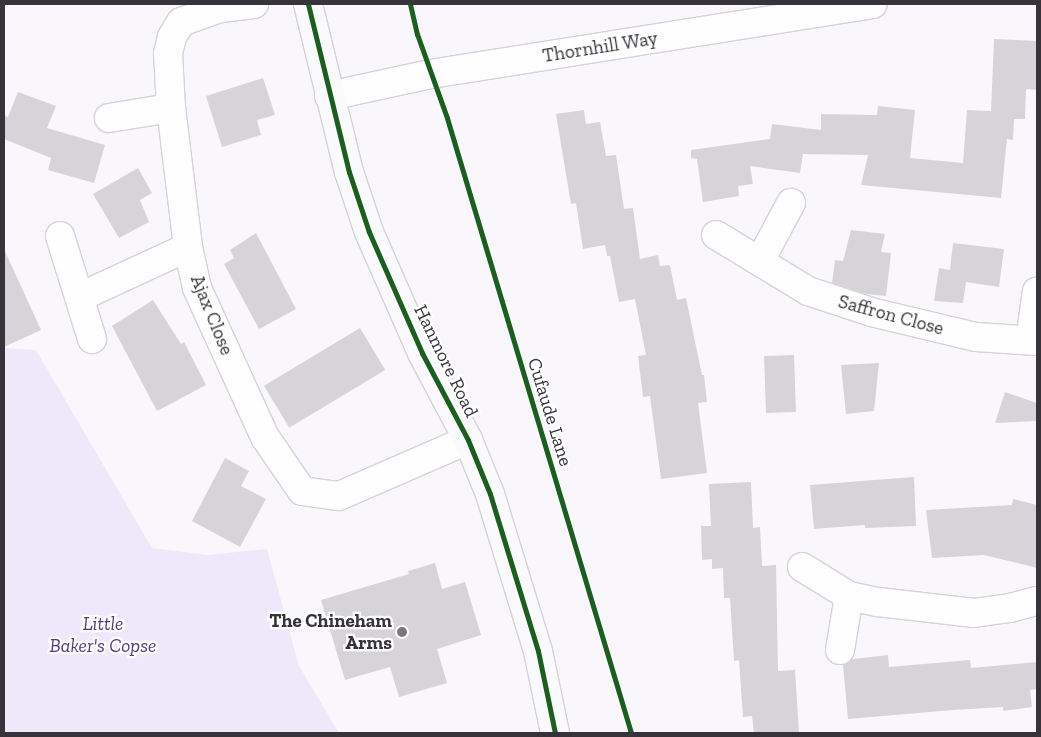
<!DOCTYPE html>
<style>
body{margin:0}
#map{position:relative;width:1041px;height:737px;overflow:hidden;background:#f9f7fc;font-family:"Zilla Slab",serif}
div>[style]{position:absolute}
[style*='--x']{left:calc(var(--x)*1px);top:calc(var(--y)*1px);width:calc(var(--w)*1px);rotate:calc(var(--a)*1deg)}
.green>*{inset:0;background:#efe8fb}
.building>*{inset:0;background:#d6d4d9;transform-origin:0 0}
.roads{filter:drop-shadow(1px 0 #d5d3d8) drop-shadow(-1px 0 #d5d3d8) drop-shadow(0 1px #d5d3d8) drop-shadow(0 -1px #d5d3d8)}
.street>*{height:28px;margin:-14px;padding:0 14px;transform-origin:14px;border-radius:14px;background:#fefeff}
.secondary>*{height:28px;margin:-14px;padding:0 14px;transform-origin:14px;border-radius:14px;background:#faf9fb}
.cycleway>*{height:5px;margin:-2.5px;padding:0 2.5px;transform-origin:2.5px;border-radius:2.5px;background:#1b5e20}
.dots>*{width:14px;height:14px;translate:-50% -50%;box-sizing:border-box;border:2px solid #fff;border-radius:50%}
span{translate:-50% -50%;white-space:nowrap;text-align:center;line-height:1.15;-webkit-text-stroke:4.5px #fff;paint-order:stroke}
.street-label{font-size:19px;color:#36343a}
.poi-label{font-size:19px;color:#36343a;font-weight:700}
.right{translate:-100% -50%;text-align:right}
.park-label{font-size:19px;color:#56397c;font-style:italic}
.frame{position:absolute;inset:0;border:5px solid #36343a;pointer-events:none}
</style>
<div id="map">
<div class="green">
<i style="clip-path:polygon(4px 348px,36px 350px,152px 548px,208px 555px,267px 549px,299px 666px,339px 733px,4px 733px)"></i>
</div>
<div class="building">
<i style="clip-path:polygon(994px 39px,1037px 41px,1037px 90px,1026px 89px,1025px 119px,1014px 119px,1013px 140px,1007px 139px,1001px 198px,861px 185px,868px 155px,803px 154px,800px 173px,750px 166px,753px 184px,738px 186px,739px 196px,703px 202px,697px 159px,691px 158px,691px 150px,770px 139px,772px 124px,821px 130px,821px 114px,877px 115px,878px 106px,915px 110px,910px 158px,963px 163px,967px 110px,991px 111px)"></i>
<i style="clip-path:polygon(263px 78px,275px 115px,257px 120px,261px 135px,222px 147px,206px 96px)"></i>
<i style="clip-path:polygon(18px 92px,56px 106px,47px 128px,105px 145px,94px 183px,48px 170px,51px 158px,4px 139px,4px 115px,8px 117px)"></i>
<i style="clip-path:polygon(584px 110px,586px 124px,600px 122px,606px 156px,616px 155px,624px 209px,633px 208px,640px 259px,658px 255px,660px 266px,670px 265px,677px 300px,686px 298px,702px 375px,704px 375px,707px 402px,698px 403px,707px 473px,661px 479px,650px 396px,643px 397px,638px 356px,646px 355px,635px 299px,619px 302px,610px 256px,607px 256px,605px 245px,583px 249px,576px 203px,571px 204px,556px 114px)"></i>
<i style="clip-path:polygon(138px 168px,152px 193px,140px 200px,149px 222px,119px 238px,93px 194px)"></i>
<i style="clip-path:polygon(851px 230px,885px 234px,881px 252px,891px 253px,886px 296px,866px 294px,832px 283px,835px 260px,843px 261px)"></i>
<i style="clip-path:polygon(256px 233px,296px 309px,259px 329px,224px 264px,234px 258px,230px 250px)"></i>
<i style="clip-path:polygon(953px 243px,1004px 249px,999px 287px,966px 282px,963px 303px,934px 301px,939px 268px,950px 270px)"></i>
<i style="clip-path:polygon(4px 249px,41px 330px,4px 347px)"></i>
<i style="clip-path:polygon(153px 300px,181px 344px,184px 342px,206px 385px,157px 411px,112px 326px)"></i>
<i style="left:360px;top:328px;width:49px;height:112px;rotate:59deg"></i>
<i style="left:794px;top:355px;width:57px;height:30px;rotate:88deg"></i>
<i style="clip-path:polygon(879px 363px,874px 411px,846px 414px,841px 365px)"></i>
<i style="clip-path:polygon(1005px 392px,1037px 403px,1037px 421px,995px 423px)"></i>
<i style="clip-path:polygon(225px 458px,249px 471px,241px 486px,266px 499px,240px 547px,192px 521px)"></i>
<i style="clip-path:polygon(914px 477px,916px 526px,865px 528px,865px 525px,814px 529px,810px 485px)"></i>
<i style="clip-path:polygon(751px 482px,753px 528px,760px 527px,762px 566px,776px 565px,778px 671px,795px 670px,799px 733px,754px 733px,752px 716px,743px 717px,739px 660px,734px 661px,730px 598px,724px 598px,723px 568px,712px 569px,712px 559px,702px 560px,701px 526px,711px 526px,709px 484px)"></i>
<i style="clip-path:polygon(1013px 499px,1037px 505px,1037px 568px,984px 555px,932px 558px,926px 510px,1012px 505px)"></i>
<i style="clip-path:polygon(435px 563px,442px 589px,465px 582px,481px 635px,437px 649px,447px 683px,399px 697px,390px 667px,345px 680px,321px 600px,409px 574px,408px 571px)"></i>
<i style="clip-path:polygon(888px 655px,889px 667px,970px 660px,971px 668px,1037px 662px,1037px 689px,1030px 690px,1032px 707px,1003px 711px,1003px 707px,953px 710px,848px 719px,843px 665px,853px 659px)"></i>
</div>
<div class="roads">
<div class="street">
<i style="--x:254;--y:4;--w:34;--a:173"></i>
<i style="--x:220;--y:8;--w:41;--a:160.3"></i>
<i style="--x:181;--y:22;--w:17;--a:121"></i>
<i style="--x:172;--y:37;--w:16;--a:104"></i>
<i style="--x:168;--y:53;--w:55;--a:86.9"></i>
<i style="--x:171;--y:108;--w:140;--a:83"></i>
<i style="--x:188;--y:247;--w:42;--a:77.6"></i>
<i style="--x:197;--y:288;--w:164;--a:65.5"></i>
<i style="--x:265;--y:437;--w:65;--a:55.6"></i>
<i style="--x:302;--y:491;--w:37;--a:8"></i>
<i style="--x:339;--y:496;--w:141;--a:-23.5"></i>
<i style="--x:329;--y:96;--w:104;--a:-12.2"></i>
<i style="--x:431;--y:74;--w:447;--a:-9"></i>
<i style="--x:109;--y:118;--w:63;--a:-9.2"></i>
<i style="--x:716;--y:235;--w:108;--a:31.3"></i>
<i style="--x:808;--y:291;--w:66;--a:18.4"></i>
<i style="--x:871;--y:312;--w:108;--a:13.4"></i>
<i style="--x:976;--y:337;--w:61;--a:3.8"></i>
<i style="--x:60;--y:236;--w:108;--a:72.7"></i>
<i style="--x:760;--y:261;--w:66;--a:-61.9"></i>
<i style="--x:80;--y:297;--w:119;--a:-24.8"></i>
<i style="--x:1030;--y:340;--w:49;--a:-81.9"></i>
<i style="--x:802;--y:567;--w:55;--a:31.7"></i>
<i style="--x:849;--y:596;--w:30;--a:12"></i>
<i style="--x:878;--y:602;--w:97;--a:6.5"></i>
<i style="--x:974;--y:613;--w:36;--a:-8"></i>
<i style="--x:1010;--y:608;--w:28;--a:-15"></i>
<i style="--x:840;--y:650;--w:55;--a:-80.5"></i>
</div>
<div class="secondary">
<i style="--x:308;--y:4;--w:173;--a:76.3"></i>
<i style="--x:349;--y:172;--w:63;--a:71.6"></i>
<i style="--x:369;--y:232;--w:132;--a:66.3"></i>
<i style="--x:422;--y:353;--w:98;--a:62.1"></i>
<i style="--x:468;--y:440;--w:58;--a:67.8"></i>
<i style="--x:490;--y:494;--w:164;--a:73"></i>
<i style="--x:538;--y:651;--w:84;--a:78.3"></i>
</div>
</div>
<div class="cycleway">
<i style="--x:308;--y:4;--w:173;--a:76.3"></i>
<i style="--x:349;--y:172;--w:63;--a:71.6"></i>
<i style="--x:369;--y:232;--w:132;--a:66.3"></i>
<i style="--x:422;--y:353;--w:98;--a:62.1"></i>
<i style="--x:468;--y:440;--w:58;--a:67.8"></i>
<i style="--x:490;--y:494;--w:164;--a:73"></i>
<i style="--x:538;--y:651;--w:84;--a:78.3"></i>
<i style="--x:410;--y:4;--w:31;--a:77"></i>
<i style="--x:417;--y:34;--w:89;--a:70.3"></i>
<i style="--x:447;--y:118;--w:642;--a:73.34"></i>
</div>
<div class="dots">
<i style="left:402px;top:632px;background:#7a787e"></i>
</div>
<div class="street-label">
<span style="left:600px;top:47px;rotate:-9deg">Thornhill Way</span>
<span style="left:212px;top:315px;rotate:68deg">Ajax Close</span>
<span style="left:891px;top:315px;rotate:15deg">Saffron Close</span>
<span style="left:446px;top:361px;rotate:64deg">Hanmore Road</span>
<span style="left:550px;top:412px;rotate:73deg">Cufaude Lane</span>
</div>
<div class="poi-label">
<span class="right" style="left:392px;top:632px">The Chineham<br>Arms</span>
</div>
<div class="park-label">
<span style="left:103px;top:635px">Little<br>Baker's Copse</span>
</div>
<div class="frame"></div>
</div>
